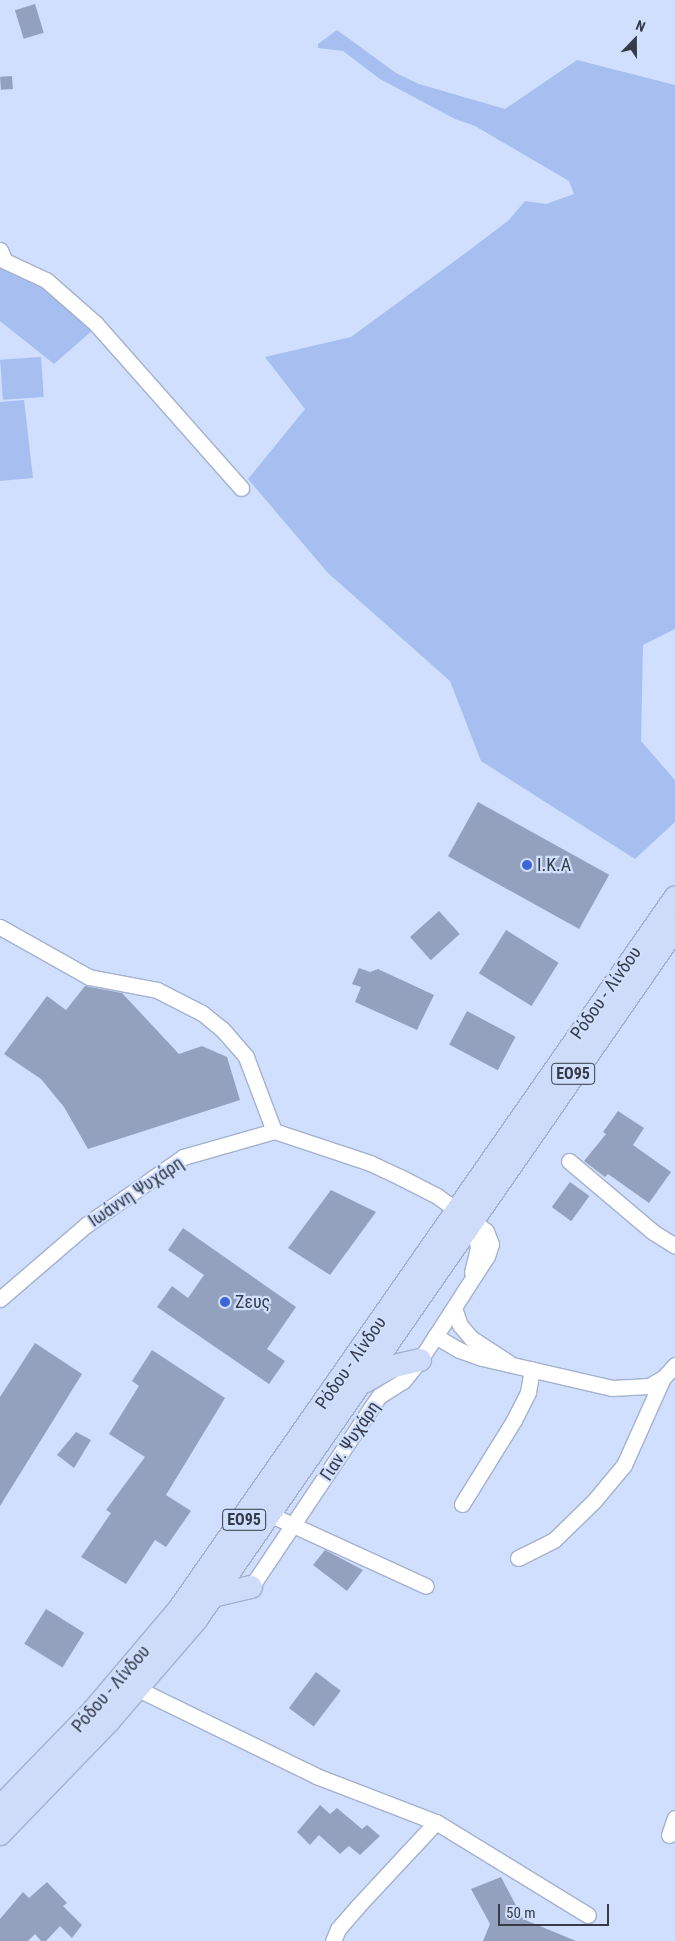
<!DOCTYPE html>
<meta charset="utf-8">
<style>
body{margin:0}
#map{position:relative;width:675px;height:1941px;overflow:hidden;background:#d0dffe;font-family:"Roboto Condensed",sans-serif}
div>[style]{position:absolute}
[style*='--x']{left:calc(var(--x)*1px);top:calc(var(--y)*1px);width:calc(var(--w)*1px);rotate:calc(var(--a)*1deg)}
.green>*{inset:0;background:#a7bef0;transform-origin:0 0}
.building>*{inset:0;background:#94a1be;transform-origin:0 0}
.roads{filter:drop-shadow(1px 0 #a3b1cf) drop-shadow(-1px 0 #a3b1cf) drop-shadow(0 1px #a3b1cf) drop-shadow(0 -1px #a3b1cf)}
.minor>*{height:15px;margin:-7.5px;padding:0 7.5px;transform-origin:7.5px;border-radius:7.5px;background:#fff}
.primary>*{height:22px;margin:-11px;padding:0 11px;transform-origin:11px;border-radius:11px;background:#cfdcf9}
.dots>*{width:14px;height:14px;translate:-50% -50%;box-sizing:border-box;border:2px solid #d0dffe;border-radius:50%}
span{translate:-50% -50%;white-space:nowrap;text-align:center;line-height:1.15;-webkit-text-stroke:4.5px #d0dffe;paint-order:stroke}
.shield-label span{padding:1px 4px;background:#d0dffe;border:1px solid;border-radius:4px;-webkit-text-stroke-width:0}
.shield-label{font-size:16px;color:#353b47;font-weight:700}
.poi-label{font-size:18px;color:#353b47}
.left{translate:0 -50%;text-align:left}
.street-label{font-size:18px;color:#353b47}
.north{position:absolute;left:610px;top:15px;width:50px;height:50px;-webkit-text-stroke:4px #d0dffe;paint-order:stroke;rotate:22deg;font-size:14px;font-weight:700;line-height:20px;text-align:center;color:#353b47}
.north::after{content:'';display:block;margin:auto;width:18px;height:22px;background:#353b47;clip-path:polygon(50% 0,100% 100%,50% 72%,0 100%)}
.scale{position:absolute;left:498px;top:1904px;width:111px;height:22px;box-sizing:border-box;border:2px solid #353b47;border-top:0;padding-left:6px;font-size:15px;line-height:18px;white-space:nowrap;color:#353b47;-webkit-text-stroke:4px #d0dffe;paint-order:stroke}
</style>
<div id="map">
<div class="green">
<i style="clip-path:polygon(337px 30px,396px 73px,419px 84px,505px 109px,577px 60px,675px 85px,675px 629px,643px 645px,641px 741px,675px 780px,675px 822px,635px 859px,481px 761px,450px 681px,328px 573px,248px 479px,305px 409px,265px 357px,351px 337px,471px 249px,509px 220px,525px 201px,546px 204px,574px 194px,569px 181px,475px 126px,455px 119px,380px 79px,343px 51px,318px 48px,318px 44px)"></i>
<i style="clip-path:polygon(0 257px,43px 283px,94px 329px,54px 364px,0 321px)"></i>
<i style="left:41px;top:357px;width:40px;height:41px;rotate:86deg"></i>
<i style="clip-path:polygon(24px 400px,33px 478px,0 481px,0 402px)"></i>
</div>
<div class="building">
<i style="left:35px;top:4px;width:30px;height:21px;rotate:73deg"></i>
<i style="left:12px;top:76px;width:13px;height:12px;rotate:86deg"></i>
<i style="left:478px;top:802px;width:150px;height:62px;rotate:29deg"></i>
<i style="left:439px;top:911px;width:31px;height:39px;rotate:48deg"></i>
<i style="left:506px;top:930px;width:62px;height:51px;rotate:32deg"></i>
<i style="clip-path:polygon(359px 968px,370px 972px,378px 969px,434px 995px,417px 1030px,355px 1002px,361px 987px,352px 984px)"></i>
<i style="clip-path:polygon(85px 986px,122px 993px,179px 1054px,202px 1046px,227px 1057px,240px 1100px,88px 1149px,64px 1107px,41px 1079px,4px 1054px,47px 996px,66px 1010px)"></i>
<i style="left:467px;top:1011px;width:55px;height:38px;rotate:28deg"></i>
<i style="clip-path:polygon(618px 1111px,644px 1128px,633px 1145px,671px 1172px,649px 1203px,608px 1174px,605px 1177px,584px 1161px,606px 1134px,603px 1132px)"></i>
<i style="left:570px;top:1182px;width:24px;height:31px;rotate:36deg"></i>
<i style="clip-path:polygon(331px 1190px,376px 1212px,330px 1275px,288px 1248px)"></i>
<i style="clip-path:polygon(183px 1228px,296px 1307px,267px 1349px,285px 1361px,269px 1384px,157px 1307px,172px 1286px,188px 1298px,204px 1275px,168px 1250px)"></i>
<i style="clip-path:polygon(35px 1343px,82px 1374px,0 1506px,0 1397px)"></i>
<i style="clip-path:polygon(152px 1350px,225px 1398px,166px 1495px,191px 1511px,166px 1547px,155px 1540px,126px 1584px,81px 1557px,111px 1513px,106px 1510px,145px 1457px,109px 1434px,139px 1386px,132px 1381px)"></i>
<i style="clip-path:polygon(76px 1432px,91px 1440px,74px 1468px,57px 1455px)"></i>
<i style="clip-path:polygon(325px 1550px,363px 1570px,347px 1591px,313px 1565px)"></i>
<i style="left:46px;top:1609px;width:45px;height:41px;rotate:32deg"></i>
<i style="left:316px;top:1672px;width:31px;height:45px;rotate:37deg"></i>
<i style="clip-path:polygon(320px 1805px,330px 1814px,337px 1808px,362px 1829px,367px 1825px,380px 1836px,360px 1855px,349px 1846px,340px 1854px,319px 1835px,310px 1845px,297px 1832px)"></i>
<i style="clip-path:polygon(501px 1877px,523px 1919px,576px 1941px,483px 1941px,490px 1924px,471px 1889px)"></i>
<i style="clip-path:polygon(47px 1882px,67px 1903px,63px 1906px,82px 1925px,72px 1938px,60px 1926px,46px 1941px,41px 1941px,35px 1934px,28px 1941px,0 1941px,0 1919px,23px 1892px,29px 1898px)"></i>
</div>
<div class="roads">
<div class="minor">
<i style="--x:0;--y:250;--w:12;--a:66"></i>
<i style="--x:5;--y:261;--w:45;--a:24.9"></i>
<i style="--x:46;--y:280;--w:67;--a:41.3"></i>
<i style="--x:96;--y:324;--w:219;--a:48.5"></i>
<i style="--x:0;--y:927;--w:102;--a:29.3"></i>
<i style="--x:89;--y:977;--w:69;--a:10.8"></i>
<i style="--x:157;--y:990;--w:51;--a:27.1"></i>
<i style="--x:202;--y:1013;--w:26;--a:39"></i>
<i style="--x:222;--y:1029;--w:37;--a:49"></i>
<i style="--x:246;--y:1057;--w:79;--a:69.3"></i>
<i style="--x:569;--y:1161;--w:110;--a:40.2"></i>
<i style="--x:653;--y:1232;--w:26;--a:32"></i>
<i style="--x:472;--y:1272;--w:25;--a:-76"></i>
<i style="--x:478;--y:1248;--w:28;--a:-100"></i>
<i style="--x:0;--y:1299;--w:113;--a:-40.7"></i>
<i style="--x:86;--y:1225;--w:118;--a:-35"></i>
<i style="--x:183;--y:1157;--w:95;--a:-15.9"></i>
<i style="--x:274;--y:1131;--w:101;--a:18.4"></i>
<i style="--x:370;--y:1163;--w:33;--a:25"></i>
<i style="--x:400;--y:1177;--w:42;--a:27.2"></i>
<i style="--x:437;--y:1196;--w:60;--a:35.5"></i>
<i style="--x:486;--y:1231;--w:14;--a:69"></i>
<i style="--x:491;--y:1244;--w:13;--a:108"></i>
<i style="--x:487;--y:1256;--w:124;--a:122.8"></i>
<i style="--x:420;--y:1360;--w:27;--a:129"></i>
<i style="--x:403;--y:1381;--w:28;--a:148"></i>
<i style="--x:379;--y:1396;--w:230;--a:123.8"></i>
<i style="--x:454;--y:1308;--w:18;--a:71"></i>
<i style="--x:460;--y:1325;--w:17;--a:50"></i>
<i style="--x:471;--y:1338;--w:44;--a:33"></i>
<i style="--x:435;--y:1336;--w:28;--a:30"></i>
<i style="--x:459;--y:1350;--w:24;--a:19"></i>
<i style="--x:482;--y:1358;--w:133;--a:13"></i>
<i style="--x:612;--y:1388;--w:37;--a:-3"></i>
<i style="--x:649;--y:1386;--w:16;--a:-30"></i>
<i style="--x:663;--y:1378;--w:18;--a:-47"></i>
<i style="--x:462;--y:1504;--w:99;--a:-58.2"></i>
<i style="--x:514;--y:1420;--w:31;--a:-63"></i>
<i style="--x:528;--y:1392;--w:23;--a:-80"></i>
<i style="--x:271;--y:1515;--w:170;--a:24.6"></i>
<i style="--x:518;--y:1558;--w:40;--a:-26.6"></i>
<i style="--x:554;--y:1540;--w:56;--a:-44.3"></i>
<i style="--x:594;--y:1501;--w:47;--a:-50.2"></i>
<i style="--x:624;--y:1465;--w:95;--a:-65.9"></i>
<i style="--x:138;--y:1689;--w:198;--a:26"></i>
<i style="--x:316;--y:1776;--w:129;--a:21"></i>
<i style="--x:436;--y:1822;--w:178;--a:31.5"></i>
<i style="--x:669;--y:1835;--w:18;--a:-71"></i>
<i style="--x:333;--y:1941;--w:13;--a:-67"></i>
<i style="--x:338;--y:1929;--w:29;--a:-49"></i>
<i style="--x:357;--y:1907;--w:116;--a:-47.1"></i>
</div>
<div class="primary">
<i style="--x:366;--y:1381;--w:28;--a:-30"></i>
<i style="--x:390;--y:1367;--w:31;--a:-13"></i>
<i style="--x:212;--y:1596;--w:40;--a:-13"></i>
<i style="--x:0;--y:1807;--w:134;--a:-45.9"></i>
<i style="--x:93;--y:1711;--w:135;--a:-49.8"></i>
<i style="--x:180;--y:1608;--w:866;--a:-55.12"></i>
<i style="--x:0;--y:1834;--w:156;--a:-46"></i>
<i style="--x:108;--y:1722;--w:135;--a:-49.2"></i>
<i style="--x:196;--y:1620;--w:841;--a:-55.27"></i>
</div>
</div>
<div class="dots">
<i style="left:527px;top:865px;background:#3d66d7"></i>
<i style="left:225px;top:1302px;background:#3d66d7"></i>
</div>
<div class="shield-label">
<span style="left:573px;top:1074px">ΕΟ95</span>
<span style="left:244px;top:1520px">ΕΟ95</span>
</div>
<div class="poi-label">
<span class="left" style="left:537px;top:865px">Ι.Κ.Α</span>
<span class="left" style="left:235px;top:1302px">Ζευς</span>
</div>
<div class="street-label">
<span style="left:606px;top:993px;rotate:-55deg">Ρόδου - Λίνδου</span>
<span style="left:136px;top:1192px;rotate:-34deg">Ιωάννη Ψυχάρη</span>
<span style="left:351px;top:1363px;rotate:-55deg">Ρόδου - Λίνδου</span>
<span style="left:350px;top:1441px;rotate:-56deg">Γιαν. Ψυχάρη</span>
<span style="left:111px;top:1689px;rotate:-49deg">Ρόδου - Λίνδου</span>
</div>
<div class="north">N</div>
<div class="scale">50 m</div>
</div>
